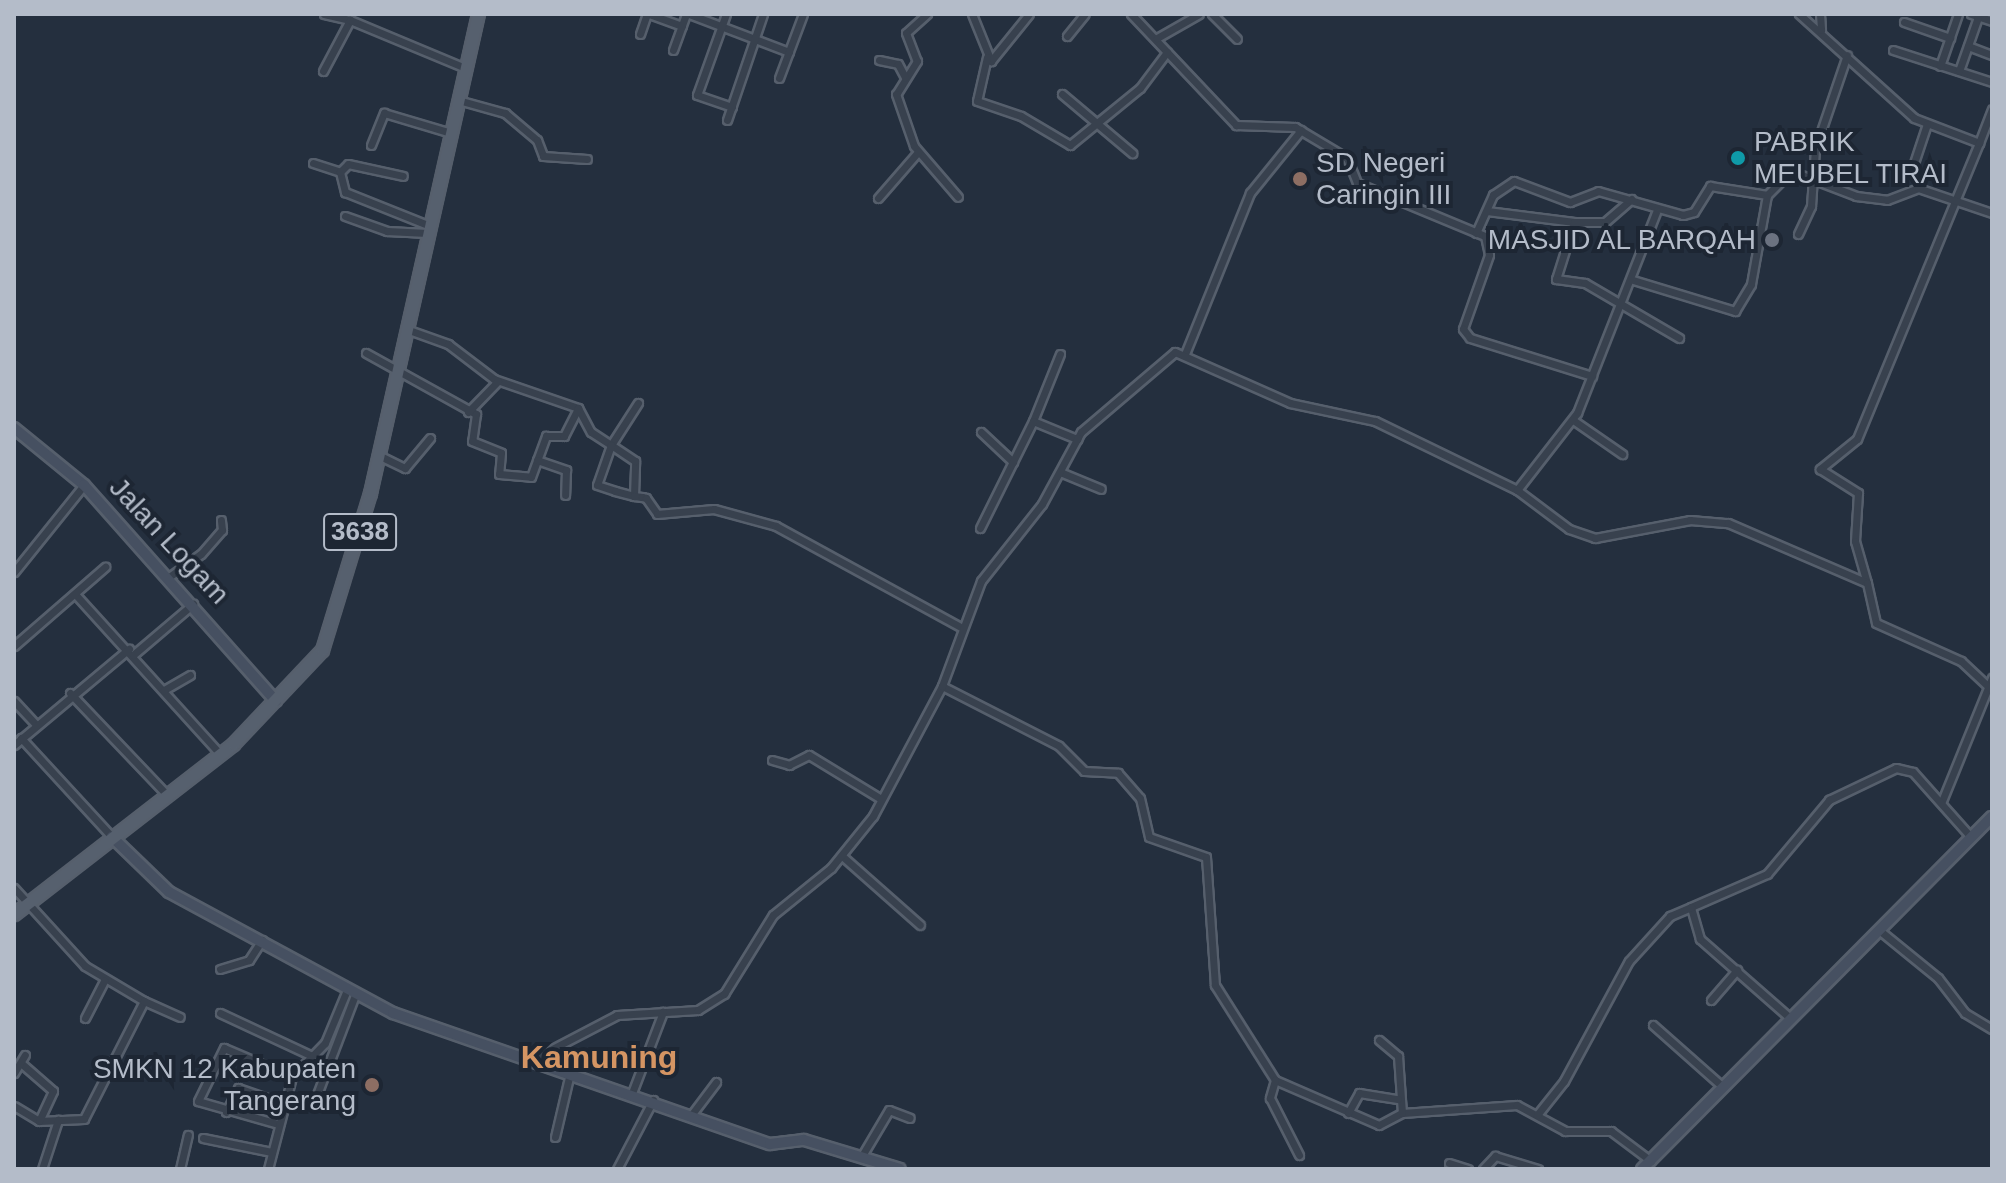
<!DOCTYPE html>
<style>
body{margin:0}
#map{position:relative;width:2006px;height:1183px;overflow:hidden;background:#242f3e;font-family:Helvetica,sans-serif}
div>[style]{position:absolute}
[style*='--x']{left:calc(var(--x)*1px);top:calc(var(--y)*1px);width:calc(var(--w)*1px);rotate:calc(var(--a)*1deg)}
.roads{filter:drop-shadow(2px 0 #565f6c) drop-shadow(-2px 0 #565f6c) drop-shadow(0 2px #565f6c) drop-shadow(0 -2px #565f6c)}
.street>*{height:7px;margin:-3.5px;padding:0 3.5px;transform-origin:3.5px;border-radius:3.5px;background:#38414e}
.secondary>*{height:10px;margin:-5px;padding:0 5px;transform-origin:5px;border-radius:5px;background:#465061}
.primary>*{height:11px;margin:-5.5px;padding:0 5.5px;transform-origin:5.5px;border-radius:5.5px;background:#56606e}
.dots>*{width:22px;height:22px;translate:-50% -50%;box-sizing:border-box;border:4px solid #1d2633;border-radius:50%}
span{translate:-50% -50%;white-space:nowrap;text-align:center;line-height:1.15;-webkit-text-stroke:8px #1d2633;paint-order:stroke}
.shield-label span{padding:2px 6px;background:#1d2633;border:2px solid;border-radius:6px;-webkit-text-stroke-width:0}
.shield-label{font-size:26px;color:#b4bcc9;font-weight:700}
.poi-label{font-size:28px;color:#b4bcc9}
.left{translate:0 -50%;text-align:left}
.right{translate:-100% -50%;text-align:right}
.street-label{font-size:28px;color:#b4bcc9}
.quarter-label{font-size:32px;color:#d59563;font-weight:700}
.frame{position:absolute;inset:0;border:16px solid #b4bcc9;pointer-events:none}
</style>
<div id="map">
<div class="roads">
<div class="street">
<i style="--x:324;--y:14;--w:27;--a:13"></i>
<i style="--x:649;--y:14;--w:35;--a:20"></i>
<i style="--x:689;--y:14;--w:107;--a:20.8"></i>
<i style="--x:726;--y:14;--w:86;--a:109.7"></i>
<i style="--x:697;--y:95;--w:37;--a:19"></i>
<i style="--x:927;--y:14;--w:28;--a:138"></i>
<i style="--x:906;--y:33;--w:30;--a:69"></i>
<i style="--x:917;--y:61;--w:39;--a:122"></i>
<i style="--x:896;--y:94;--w:55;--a:70.9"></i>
<i style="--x:914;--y:146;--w:67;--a:49.2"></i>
<i style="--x:972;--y:14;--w:51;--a:68"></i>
<i style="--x:991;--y:61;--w:60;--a:-51"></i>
<i style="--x:1131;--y:14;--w:153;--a:46.6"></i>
<i style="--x:1236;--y:125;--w:59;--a:1.9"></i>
<i style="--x:1295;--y:127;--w:61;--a:30.8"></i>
<i style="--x:1347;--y:158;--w:27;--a:68"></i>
<i style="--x:1357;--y:183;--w:139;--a:22.5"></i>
<i style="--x:1485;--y:236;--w:19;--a:78"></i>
<i style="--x:1489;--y:255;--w:78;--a:109.4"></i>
<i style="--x:1463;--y:329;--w:11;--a:52"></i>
<i style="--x:1470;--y:338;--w:128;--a:17.3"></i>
<i style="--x:1212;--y:14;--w:35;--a:45"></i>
<i style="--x:1799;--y:14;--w:155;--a:42.1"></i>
<i style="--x:1914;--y:118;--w:70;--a:21"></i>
<i style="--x:1979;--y:143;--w:320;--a:112.4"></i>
<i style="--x:1857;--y:439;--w:48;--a:141"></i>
<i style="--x:1820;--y:469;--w:45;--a:32.3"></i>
<i style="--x:1858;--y:493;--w:48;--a:93.6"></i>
<i style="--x:1855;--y:541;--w:44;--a:74.1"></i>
<i style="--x:1820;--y:14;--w:16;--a:86"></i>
<i style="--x:1971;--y:14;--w:22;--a:18"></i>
<i style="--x:1904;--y:22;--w:49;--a:19.2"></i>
<i style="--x:640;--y:34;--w:21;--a:-71"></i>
<i style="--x:1067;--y:36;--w:28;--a:-51"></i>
<i style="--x:1157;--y:38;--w:48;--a:-29.7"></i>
<i style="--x:1968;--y:46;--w:26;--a:21"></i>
<i style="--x:673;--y:50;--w:38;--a:-70"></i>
<i style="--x:1893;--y:50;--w:104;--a:17.9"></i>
<i style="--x:987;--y:57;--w:45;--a:102.8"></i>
<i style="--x:977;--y:101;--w:46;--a:18.8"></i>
<i style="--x:1021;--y:116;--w:57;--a:30.6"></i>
<i style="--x:1070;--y:145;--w:90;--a:-39.2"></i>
<i style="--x:1140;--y:88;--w:45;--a:-53.1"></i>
<i style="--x:879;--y:60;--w:19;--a:12"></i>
<i style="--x:898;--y:64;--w:15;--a:62"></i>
<i style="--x:1940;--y:66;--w:55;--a:-70.9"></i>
<i style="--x:323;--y:71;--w:58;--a:-62.1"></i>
<i style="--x:350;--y:20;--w:122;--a:22.6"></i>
<i style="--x:1959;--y:71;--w:57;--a:-70.6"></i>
<i style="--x:779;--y:78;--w:68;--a:-69.4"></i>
<i style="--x:1062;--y:94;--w:92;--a:40.1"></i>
<i style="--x:458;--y:100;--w:49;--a:15.5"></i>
<i style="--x:505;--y:113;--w:42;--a:40.2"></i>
<i style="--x:537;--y:140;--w:17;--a:69"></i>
<i style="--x:543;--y:156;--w:44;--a:3.9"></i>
<i style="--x:727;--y:120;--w:112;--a:-71.2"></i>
<i style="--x:1979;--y:143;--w:36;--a:-69"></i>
<i style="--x:371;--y:145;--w:35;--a:-68"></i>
<i style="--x:384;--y:113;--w:67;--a:16.5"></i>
<i style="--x:313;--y:163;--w:28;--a:18"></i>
<i style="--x:340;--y:172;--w:21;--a:76"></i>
<i style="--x:345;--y:192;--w:89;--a:21.7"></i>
<i style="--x:1914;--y:163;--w:41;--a:-71.6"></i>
<i style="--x:340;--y:172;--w:11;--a:-45"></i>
<i style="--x:348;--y:164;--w:56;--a:12.3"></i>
<i style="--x:878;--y:198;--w:61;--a:-49"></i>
<i style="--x:1487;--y:211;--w:88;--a:7.2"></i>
<i style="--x:1574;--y:222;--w:60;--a:107.5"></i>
<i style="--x:1556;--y:279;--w:29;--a:8"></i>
<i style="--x:1585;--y:283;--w:109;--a:30.3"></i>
<i style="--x:345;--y:216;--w:45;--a:19.7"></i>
<i style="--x:387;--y:231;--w:40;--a:2.9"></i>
<i style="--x:1574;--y:222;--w:31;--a:0"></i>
<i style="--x:1605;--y:222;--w:35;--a:-41"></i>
<i style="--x:1476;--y:233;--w:42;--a:-65.9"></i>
<i style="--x:1493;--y:195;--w:25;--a:-34"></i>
<i style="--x:1514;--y:181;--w:60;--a:20.6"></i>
<i style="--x:1570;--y:202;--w:30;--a:-21"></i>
<i style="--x:1598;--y:191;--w:88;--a:15.8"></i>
<i style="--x:1683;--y:215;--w:11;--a:-15"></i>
<i style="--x:1694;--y:212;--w:31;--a:-58"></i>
<i style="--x:1710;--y:186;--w:58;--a:9"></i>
<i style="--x:1767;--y:195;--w:34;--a:-45"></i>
<i style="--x:1791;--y:171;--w:70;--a:21"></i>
<i style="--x:1856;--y:196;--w:31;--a:7"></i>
<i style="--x:1887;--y:200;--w:33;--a:-21"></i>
<i style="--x:1918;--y:188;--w:78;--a:18.7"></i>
<i style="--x:1798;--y:234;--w:31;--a:-65"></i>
<i style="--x:1811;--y:206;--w:57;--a:-86"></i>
<i style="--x:1815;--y:149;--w:99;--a:-71.2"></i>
<i style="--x:1633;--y:280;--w:107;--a:16.9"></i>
<i style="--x:1735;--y:311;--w:31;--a:-59"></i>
<i style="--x:1751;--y:284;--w:90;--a:-79.8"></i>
<i style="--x:406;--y:329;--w:45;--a:19.7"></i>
<i style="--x:448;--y:344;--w:58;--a:37.3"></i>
<i style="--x:494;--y:379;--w:89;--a:19"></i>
<i style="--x:578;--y:408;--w:27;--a:62"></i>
<i style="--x:591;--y:432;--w:24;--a:33"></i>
<i style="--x:611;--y:445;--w:50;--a:-57.3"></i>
<i style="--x:366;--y:353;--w:126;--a:29"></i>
<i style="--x:476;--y:414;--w:27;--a:98"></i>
<i style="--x:472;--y:441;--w:31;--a:22"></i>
<i style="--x:501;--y:453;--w:21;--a:95"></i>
<i style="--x:499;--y:474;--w:32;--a:5"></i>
<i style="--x:531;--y:477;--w:44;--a:-69.9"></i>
<i style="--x:546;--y:436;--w:18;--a:0"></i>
<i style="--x:564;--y:436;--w:31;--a:-63"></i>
<i style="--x:1060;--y:354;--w:72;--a:111.9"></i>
<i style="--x:1033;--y:421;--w:48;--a:22.2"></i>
<i style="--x:1185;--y:354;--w:174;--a:-68"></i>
<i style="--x:1250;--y:193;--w:81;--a:-51"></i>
<i style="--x:468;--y:412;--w:43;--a:-45.9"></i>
<i style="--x:1573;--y:420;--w:60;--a:34.8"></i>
<i style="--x:981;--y:432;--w:44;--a:43.2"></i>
<i style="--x:378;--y:455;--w:30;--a:26"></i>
<i style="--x:405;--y:468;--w:39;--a:-50"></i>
<i style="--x:537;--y:460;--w:31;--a:19"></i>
<i style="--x:566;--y:470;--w:25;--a:92"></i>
<i style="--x:1060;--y:472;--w:44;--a:22.5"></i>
<i style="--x:1517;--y:490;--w:98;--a:-52.1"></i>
<i style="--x:1577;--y:413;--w:216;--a:-68.5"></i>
<i style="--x:634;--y:496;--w:35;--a:-88"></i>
<i style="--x:635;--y:461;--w:29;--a:-146"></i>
<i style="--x:611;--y:445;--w:42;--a:109.3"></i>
<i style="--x:597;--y:485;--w:19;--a:18"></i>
<i style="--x:615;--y:491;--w:20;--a:15"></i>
<i style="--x:634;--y:496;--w:8;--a:7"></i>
<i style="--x:642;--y:497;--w:4;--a:14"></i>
<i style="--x:646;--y:498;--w:19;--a:55"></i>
<i style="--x:657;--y:514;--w:57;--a:-5"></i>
<i style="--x:714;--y:509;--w:64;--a:15.3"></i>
<i style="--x:776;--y:526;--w:209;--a:28.7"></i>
<i style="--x:980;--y:528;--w:119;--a:-63.6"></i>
<i style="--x:14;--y:572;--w:112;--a:-51.2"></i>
<i style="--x:169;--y:577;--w:39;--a:-36"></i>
<i style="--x:201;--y:554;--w:32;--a:-49"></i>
<i style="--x:222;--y:530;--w:10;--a:-96"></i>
<i style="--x:75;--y:594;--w:216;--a:47.8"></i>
<i style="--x:14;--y:646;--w:121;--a:-41"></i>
<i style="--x:133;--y:655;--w:79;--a:-40.4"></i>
<i style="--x:942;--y:686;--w:131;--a:27.1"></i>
<i style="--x:1059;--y:746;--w:35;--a:45"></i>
<i style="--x:1084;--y:771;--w:34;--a:3"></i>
<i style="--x:1118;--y:773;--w:33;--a:49"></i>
<i style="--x:1140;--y:798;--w:40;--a:77"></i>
<i style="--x:1149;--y:837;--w:60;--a:19.3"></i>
<i style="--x:1206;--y:857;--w:128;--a:86"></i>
<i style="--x:1215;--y:985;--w:112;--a:57.7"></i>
<i style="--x:1275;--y:1080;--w:113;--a:23.4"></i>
<i style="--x:1379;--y:1125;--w:26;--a:-28"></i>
<i style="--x:1402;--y:1113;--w:115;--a:-4"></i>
<i style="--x:1517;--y:1105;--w:55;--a:28.4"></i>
<i style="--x:1565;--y:1131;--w:46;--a:0"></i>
<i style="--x:1611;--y:1131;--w:50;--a:36.9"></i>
<i style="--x:164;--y:690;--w:30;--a:-30"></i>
<i style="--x:70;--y:693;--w:141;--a:46.4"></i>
<i style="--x:14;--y:701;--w:33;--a:47"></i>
<i style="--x:21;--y:738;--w:134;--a:47.4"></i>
<i style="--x:14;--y:745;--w:150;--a:-39.9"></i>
<i style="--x:772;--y:760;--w:18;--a:16"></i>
<i style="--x:789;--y:765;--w:22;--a:-27"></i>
<i style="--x:809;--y:755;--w:84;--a:31.4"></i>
<i style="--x:1942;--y:801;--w:133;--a:-67.9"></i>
<i style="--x:842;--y:856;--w:104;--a:41.5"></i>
<i style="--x:14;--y:888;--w:105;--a:47.7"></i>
<i style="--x:85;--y:966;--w:69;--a:30.7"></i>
<i style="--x:144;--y:1001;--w:132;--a:117"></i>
<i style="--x:84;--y:1119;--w:45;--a:177.5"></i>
<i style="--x:39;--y:1121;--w:29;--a:-149"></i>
<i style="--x:1879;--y:930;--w:76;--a:39.1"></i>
<i style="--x:1938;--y:978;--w:44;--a:52.4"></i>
<i style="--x:1965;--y:1013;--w:31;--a:31"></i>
<i style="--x:220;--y:969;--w:30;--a:-17"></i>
<i style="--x:249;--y:960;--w:24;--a:-57"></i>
<i style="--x:1711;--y:1000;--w:40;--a:-49"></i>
<i style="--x:144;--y:1001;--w:39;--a:24"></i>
<i style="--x:220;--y:1013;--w:99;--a:25"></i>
<i style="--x:85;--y:1018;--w:42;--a:-62.8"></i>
<i style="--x:1790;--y:1018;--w:120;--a:-138.7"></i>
<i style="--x:1700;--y:939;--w:33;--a:-106"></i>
<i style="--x:1691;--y:907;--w:83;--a:-23.5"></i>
<i style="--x:1767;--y:874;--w:97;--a:-50"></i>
<i style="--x:1829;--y:800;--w:74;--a:-25.5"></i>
<i style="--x:1896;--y:768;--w:17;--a:13"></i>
<i style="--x:1913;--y:772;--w:87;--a:48.3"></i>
<i style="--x:1653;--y:1025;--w:94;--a:41.5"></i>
<i style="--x:1379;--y:1040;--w:25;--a:40"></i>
<i style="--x:1398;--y:1056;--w:57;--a:86"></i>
<i style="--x:531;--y:1060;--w:97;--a:-27.6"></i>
<i style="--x:617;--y:1015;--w:81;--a:-3.5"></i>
<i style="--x:698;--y:1010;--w:31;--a:-32"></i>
<i style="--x:724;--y:994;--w:93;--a:-58.2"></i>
<i style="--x:773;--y:915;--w:75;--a:-39"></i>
<i style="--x:831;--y:868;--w:67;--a:-51.1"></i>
<i style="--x:873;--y:816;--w:147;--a:-62"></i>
<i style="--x:942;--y:686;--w:112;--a:-69.6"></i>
<i style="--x:981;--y:581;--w:98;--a:-51.6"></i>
<i style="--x:1042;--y:504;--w:82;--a:-61.6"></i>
<i style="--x:1081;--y:432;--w:123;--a:-40.4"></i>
<i style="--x:1175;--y:352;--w:126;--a:23.9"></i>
<i style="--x:1290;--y:403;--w:87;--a:12"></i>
<i style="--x:1375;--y:421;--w:158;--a:25.9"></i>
<i style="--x:1517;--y:490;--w:65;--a:36.9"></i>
<i style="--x:1569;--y:529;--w:28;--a:19"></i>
<i style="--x:1595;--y:538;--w:97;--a:-10.7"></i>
<i style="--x:1690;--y:520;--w:38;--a:5"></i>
<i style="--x:1728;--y:523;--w:151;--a:23.3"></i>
<i style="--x:1867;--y:583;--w:41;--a:77.3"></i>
<i style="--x:1876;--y:623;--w:93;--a:24.1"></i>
<i style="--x:1961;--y:661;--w:42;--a:43.1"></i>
<i style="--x:22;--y:1064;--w:41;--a:41.1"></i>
<i style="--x:53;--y:1091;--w:33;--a:115"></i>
<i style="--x:14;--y:1073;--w:21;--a:-59"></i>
<i style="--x:1275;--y:1080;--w:19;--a:106"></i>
<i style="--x:1270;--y:1098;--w:64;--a:63"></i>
<i style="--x:632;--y:1093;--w:87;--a:-69.1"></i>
<i style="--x:313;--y:1105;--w:118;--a:-69.1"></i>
<i style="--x:226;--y:1112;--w:27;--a:-63"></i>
<i style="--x:238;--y:1088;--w:49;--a:19.2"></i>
<i style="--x:1348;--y:1113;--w:23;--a:-61"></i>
<i style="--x:1359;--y:1093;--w:39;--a:9"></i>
<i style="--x:692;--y:1114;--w:40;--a:-53"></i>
<i style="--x:1537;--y:1115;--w:43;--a:-51.5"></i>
<i style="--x:1564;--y:1081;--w:136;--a:-61.6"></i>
<i style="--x:1629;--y:961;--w:61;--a:-47.7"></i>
<i style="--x:1670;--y:916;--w:23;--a:-23"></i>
<i style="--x:278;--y:1124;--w:83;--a:-164"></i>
<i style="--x:198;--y:1101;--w:59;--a:-63.9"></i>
<i style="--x:224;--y:1048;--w:74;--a:23.1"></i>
<i style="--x:555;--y:1137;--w:66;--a:-76.8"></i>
<i style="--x:203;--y:1138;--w:70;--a:11.5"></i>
<i style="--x:863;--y:1154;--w:51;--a:-59.4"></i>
<i style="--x:889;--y:1110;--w:22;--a:21"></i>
<i style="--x:1449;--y:1163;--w:20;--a:18"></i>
<i style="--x:42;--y:1169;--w:52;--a:-71.9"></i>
<i style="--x:180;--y:1169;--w:35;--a:-77"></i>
<i style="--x:268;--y:1169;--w:95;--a:-75.4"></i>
<i style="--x:292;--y:1077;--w:47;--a:-45.9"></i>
<i style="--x:325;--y:1043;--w:57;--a:-67.5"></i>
<i style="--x:617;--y:1169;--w:78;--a:-62.4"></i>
<i style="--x:1483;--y:1169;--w:18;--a:-47"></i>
<i style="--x:1495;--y:1156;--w:45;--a:16.8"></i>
</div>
<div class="secondary">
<i style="--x:14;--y:428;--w:90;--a:39.2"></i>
<i style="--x:84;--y:485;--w:289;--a:48.4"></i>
<i style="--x:112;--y:837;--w:79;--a:44"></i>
<i style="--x:169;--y:892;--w:255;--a:28.4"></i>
<i style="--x:393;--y:1013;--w:399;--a:19.2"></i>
<i style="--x:770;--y:1144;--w:34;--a:-7"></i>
<i style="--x:804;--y:1140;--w:100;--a:16.8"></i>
<i style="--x:1642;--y:1169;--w:496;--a:-45.2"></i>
</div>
<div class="primary">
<i style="--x:14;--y:914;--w:277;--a:-37.8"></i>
<i style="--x:233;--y:744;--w:129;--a:-46.6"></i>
<i style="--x:322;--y:650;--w:164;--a:-73"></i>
<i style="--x:370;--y:493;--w:491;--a:-77.3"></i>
</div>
</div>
<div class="dots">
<i style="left:1738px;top:158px;background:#0f9aa8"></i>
<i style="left:1300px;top:179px;background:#8d6e63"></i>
<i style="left:1772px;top:240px;background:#6b7280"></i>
<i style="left:372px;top:1085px;background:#8d6e63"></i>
</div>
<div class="shield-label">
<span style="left:360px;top:532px">3638</span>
</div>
<div class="poi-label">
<span class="left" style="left:1754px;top:158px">PABRIK<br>MEUBEL TIRAI</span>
<span class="left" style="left:1316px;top:179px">SD Negeri<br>Caringin III</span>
<span class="right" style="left:1756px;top:240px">MASJID AL BARQAH</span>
<span class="right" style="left:356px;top:1085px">SMKN 12 Kabupaten<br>Tangerang</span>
</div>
<div class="street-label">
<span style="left:169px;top:541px;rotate:47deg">Jalan Logam</span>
</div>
<div class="quarter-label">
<span style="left:599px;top:1057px">Kamuning</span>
</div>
<div class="frame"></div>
</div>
